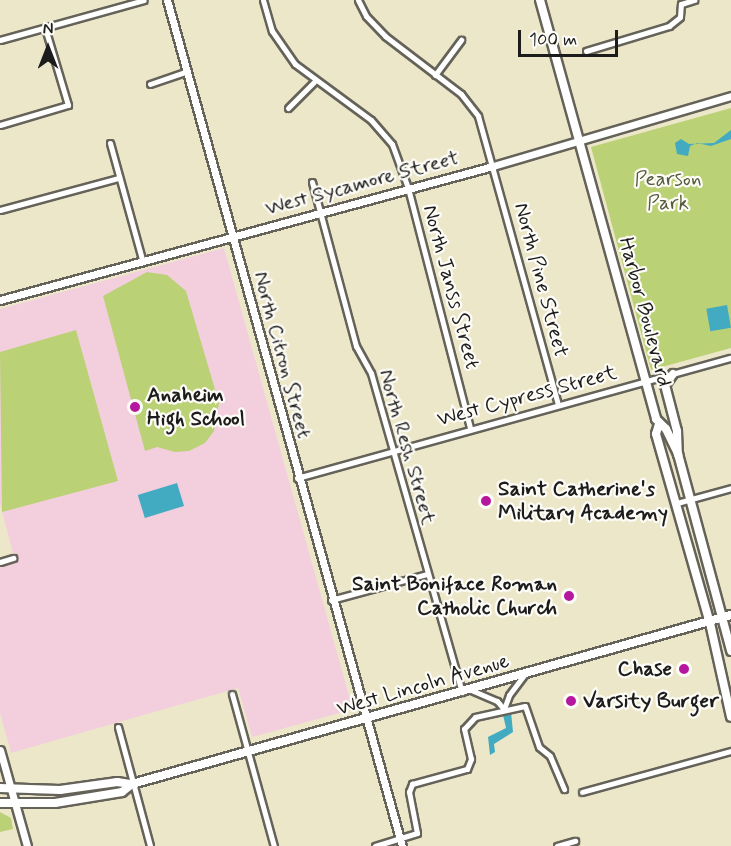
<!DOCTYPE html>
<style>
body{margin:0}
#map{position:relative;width:731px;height:846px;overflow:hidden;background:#ede7ca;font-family:Mynerve,sans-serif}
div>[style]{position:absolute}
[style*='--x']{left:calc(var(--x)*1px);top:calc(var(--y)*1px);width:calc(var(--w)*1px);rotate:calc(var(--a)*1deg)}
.built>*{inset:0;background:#f3cfde}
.green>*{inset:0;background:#bad175}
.water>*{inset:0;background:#42abc2;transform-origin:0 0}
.roads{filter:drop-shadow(2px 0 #656359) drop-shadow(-2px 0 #656359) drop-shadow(0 2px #656359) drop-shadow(0 -2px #656359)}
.minor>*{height:5px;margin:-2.5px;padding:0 2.5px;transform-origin:2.5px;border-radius:2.5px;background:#fff}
.tertiary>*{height:7px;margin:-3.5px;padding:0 3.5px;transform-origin:3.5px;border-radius:3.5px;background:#fff}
.primary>*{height:8px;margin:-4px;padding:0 4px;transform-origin:4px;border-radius:4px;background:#fff}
.dots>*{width:16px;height:16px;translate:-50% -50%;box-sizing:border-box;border:3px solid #fdfcf7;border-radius:50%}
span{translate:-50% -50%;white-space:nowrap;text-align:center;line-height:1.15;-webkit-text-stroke:4.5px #fdfcf7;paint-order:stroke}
.park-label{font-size:21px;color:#535b3b}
.street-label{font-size:21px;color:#1c1c1c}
.poi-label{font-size:21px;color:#1c1c1c;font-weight:700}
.left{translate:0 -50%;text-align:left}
.right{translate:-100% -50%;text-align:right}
.north{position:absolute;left:18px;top:18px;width:60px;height:60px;-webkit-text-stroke:4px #fdfcf7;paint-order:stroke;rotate:0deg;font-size:16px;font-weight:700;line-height:24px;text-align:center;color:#1c1c1c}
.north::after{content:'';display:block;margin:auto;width:21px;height:27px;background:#1c1c1c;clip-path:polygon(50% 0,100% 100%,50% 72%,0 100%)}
.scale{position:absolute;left:518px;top:30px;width:100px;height:27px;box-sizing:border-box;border:3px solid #1c1c1c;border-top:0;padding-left:8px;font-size:18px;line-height:21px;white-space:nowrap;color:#1c1c1c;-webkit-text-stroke:4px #fdfcf7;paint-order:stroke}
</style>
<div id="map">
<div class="built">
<i style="clip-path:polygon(224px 248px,351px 703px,347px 711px,252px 737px,238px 688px,11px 753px,0 713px,0 565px,15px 561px,0 504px,0 309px)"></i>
</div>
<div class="green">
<i style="clip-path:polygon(731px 108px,731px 348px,651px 370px,591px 147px)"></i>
<i style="clip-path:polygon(147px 272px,167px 275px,186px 291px,219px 403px,214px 431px,205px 443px,189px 451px,175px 452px,157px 447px,145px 451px,103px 296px)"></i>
<i style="clip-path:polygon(76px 330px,118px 481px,2px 512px,0 352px)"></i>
<i style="clip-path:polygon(0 812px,11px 818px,13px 829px,0 832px)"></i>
</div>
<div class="water">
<i style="clip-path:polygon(731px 130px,731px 139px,711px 146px,697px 143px,690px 146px,688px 156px,677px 154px,675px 143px,681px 139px,689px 144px,714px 143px)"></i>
<i style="left:727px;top:305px;width:23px;height:21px;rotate:80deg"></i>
<i style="left:177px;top:483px;width:24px;height:41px;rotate:73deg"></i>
<i style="clip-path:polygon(511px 712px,513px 732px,494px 744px,495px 752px,490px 755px,488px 737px,506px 728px,503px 715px)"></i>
</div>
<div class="roads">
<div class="minor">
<i style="--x:263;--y:0;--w:32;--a:74"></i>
<i style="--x:272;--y:31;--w:40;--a:55.1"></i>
<i style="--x:295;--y:64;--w:94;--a:36.4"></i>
<i style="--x:371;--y:120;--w:32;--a:49"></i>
<i style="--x:392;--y:144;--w:47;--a:70"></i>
<i style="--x:408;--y:188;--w:248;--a:75.5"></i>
<i style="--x:358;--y:0;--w:18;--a:63"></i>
<i style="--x:366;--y:16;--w:28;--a:46"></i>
<i style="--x:385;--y:36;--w:96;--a:37.3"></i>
<i style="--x:461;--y:94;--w:28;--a:52"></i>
<i style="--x:478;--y:116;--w:299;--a:74.5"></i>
<i style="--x:0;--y:40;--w:149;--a:-15.5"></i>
<i style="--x:586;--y:51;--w:87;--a:-16.8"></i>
<i style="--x:669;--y:26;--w:14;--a:-39"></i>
<i style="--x:680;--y:17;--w:13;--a:-86"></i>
<i style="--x:681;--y:4;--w:14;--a:-17"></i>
<i style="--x:435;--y:75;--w:44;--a:-53.4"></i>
<i style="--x:150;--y:84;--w:39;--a:-19"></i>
<i style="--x:288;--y:108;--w:37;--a:-45"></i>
<i style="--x:0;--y:125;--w:71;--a:-16.4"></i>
<i style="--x:68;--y:105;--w:80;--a:-106.6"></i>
<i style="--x:110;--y:143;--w:120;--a:74.6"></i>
<i style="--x:312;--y:182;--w:170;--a:75"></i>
<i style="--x:356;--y:346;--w:31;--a:61"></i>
<i style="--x:371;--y:373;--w:332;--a:74.1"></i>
<i style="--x:0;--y:210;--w:123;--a:-15.1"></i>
<i style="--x:297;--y:478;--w:450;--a:-15.5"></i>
<i style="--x:677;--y:503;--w:56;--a:-15.5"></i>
<i style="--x:0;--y:562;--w:14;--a:-17"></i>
<i style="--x:331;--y:600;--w:99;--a:-15.2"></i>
<i style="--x:471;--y:690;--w:28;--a:23"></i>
<i style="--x:497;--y:701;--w:11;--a:49"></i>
<i style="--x:232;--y:694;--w:158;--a:74.6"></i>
<i style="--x:504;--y:709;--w:15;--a:-70"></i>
<i style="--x:509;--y:695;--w:25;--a:-53"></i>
<i style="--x:118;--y:727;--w:123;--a:74.9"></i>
<i style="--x:582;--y:792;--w:155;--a:-15.4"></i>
<i style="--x:375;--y:846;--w:44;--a:-17.2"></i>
<i style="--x:417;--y:833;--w:42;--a:-101"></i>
<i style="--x:409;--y:792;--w:9;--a:-69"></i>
<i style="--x:412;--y:784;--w:57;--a:-15.3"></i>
<i style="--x:467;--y:769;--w:11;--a:-68"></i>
<i style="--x:471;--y:759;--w:31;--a:-103"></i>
<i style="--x:464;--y:729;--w:16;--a:-47"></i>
<i style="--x:475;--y:717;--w:51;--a:-12.4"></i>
<i style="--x:525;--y:706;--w:43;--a:71.1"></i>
<i style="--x:539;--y:747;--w:14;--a:39"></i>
<i style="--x:550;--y:756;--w:36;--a:67"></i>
<i style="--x:557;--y:846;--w:19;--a:-16"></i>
</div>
<div class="tertiary">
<i style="--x:167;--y:0;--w:878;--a:74.48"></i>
<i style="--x:0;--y:300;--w:511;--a:-15.21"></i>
<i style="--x:493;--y:166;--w:248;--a:-16.4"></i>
<i style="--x:0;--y:750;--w:100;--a:74.3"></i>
</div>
<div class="primary">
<i style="--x:540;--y:0;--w:435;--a:74.5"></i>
<i style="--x:656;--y:419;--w:14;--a:45"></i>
<i style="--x:666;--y:429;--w:28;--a:64"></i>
<i style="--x:678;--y:454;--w:204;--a:74.9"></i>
<i style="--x:673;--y:374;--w:14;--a:126"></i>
<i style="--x:665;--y:385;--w:48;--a:75.4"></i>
<i style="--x:677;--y:431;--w:23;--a:88"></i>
<i style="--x:659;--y:424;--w:10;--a:107"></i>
<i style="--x:656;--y:434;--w:197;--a:74.1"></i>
<i style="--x:710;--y:623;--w:96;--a:77.4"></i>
<i style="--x:0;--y:788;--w:60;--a:1.9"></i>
<i style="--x:60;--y:790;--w:58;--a:-8"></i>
<i style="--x:117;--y:782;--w:15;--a:8"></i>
<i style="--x:0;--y:803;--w:55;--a:0"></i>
<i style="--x:55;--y:803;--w:68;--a:-9.3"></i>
<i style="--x:122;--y:792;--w:13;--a:-39"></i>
<i style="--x:132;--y:784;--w:622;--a:-15.76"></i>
</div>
</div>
<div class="dots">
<i style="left:135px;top:407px;background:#b5179e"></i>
<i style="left:486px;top:501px;background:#b5179e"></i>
<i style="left:569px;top:596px;background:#b5179e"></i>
<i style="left:684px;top:669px;background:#b5179e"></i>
<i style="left:571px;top:701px;background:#b5179e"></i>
</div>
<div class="park-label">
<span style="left:668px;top:191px">Pearson<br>Park</span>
</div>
<div class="street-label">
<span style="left:362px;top:183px;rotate:-15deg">West Sycamore Street</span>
<span style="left:541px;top:280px;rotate:75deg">North Pine Street</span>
<span style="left:451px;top:287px;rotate:75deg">North Janss Street</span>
<span style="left:645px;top:312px;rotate:75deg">Harbor Boulevard</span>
<span style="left:282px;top:355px;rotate:75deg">North Citron Street</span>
<span style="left:527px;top:396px;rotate:-15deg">West Cypress Street</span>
<span style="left:407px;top:447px;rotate:74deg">North Resh Street</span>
<span style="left:423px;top:685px;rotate:-16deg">West Lincoln Avenue</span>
</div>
<div class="poi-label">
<span class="left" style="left:147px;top:407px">Anaheim<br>High School</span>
<span class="left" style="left:498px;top:501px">Saint Catherine's<br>Military Academy</span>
<span class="right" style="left:557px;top:596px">Saint Boniface Roman<br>Catholic Church</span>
<span class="right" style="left:672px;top:669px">Chase</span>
<span class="left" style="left:583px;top:701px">Varsity Burger</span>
</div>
<div class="north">N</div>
<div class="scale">100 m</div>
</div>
